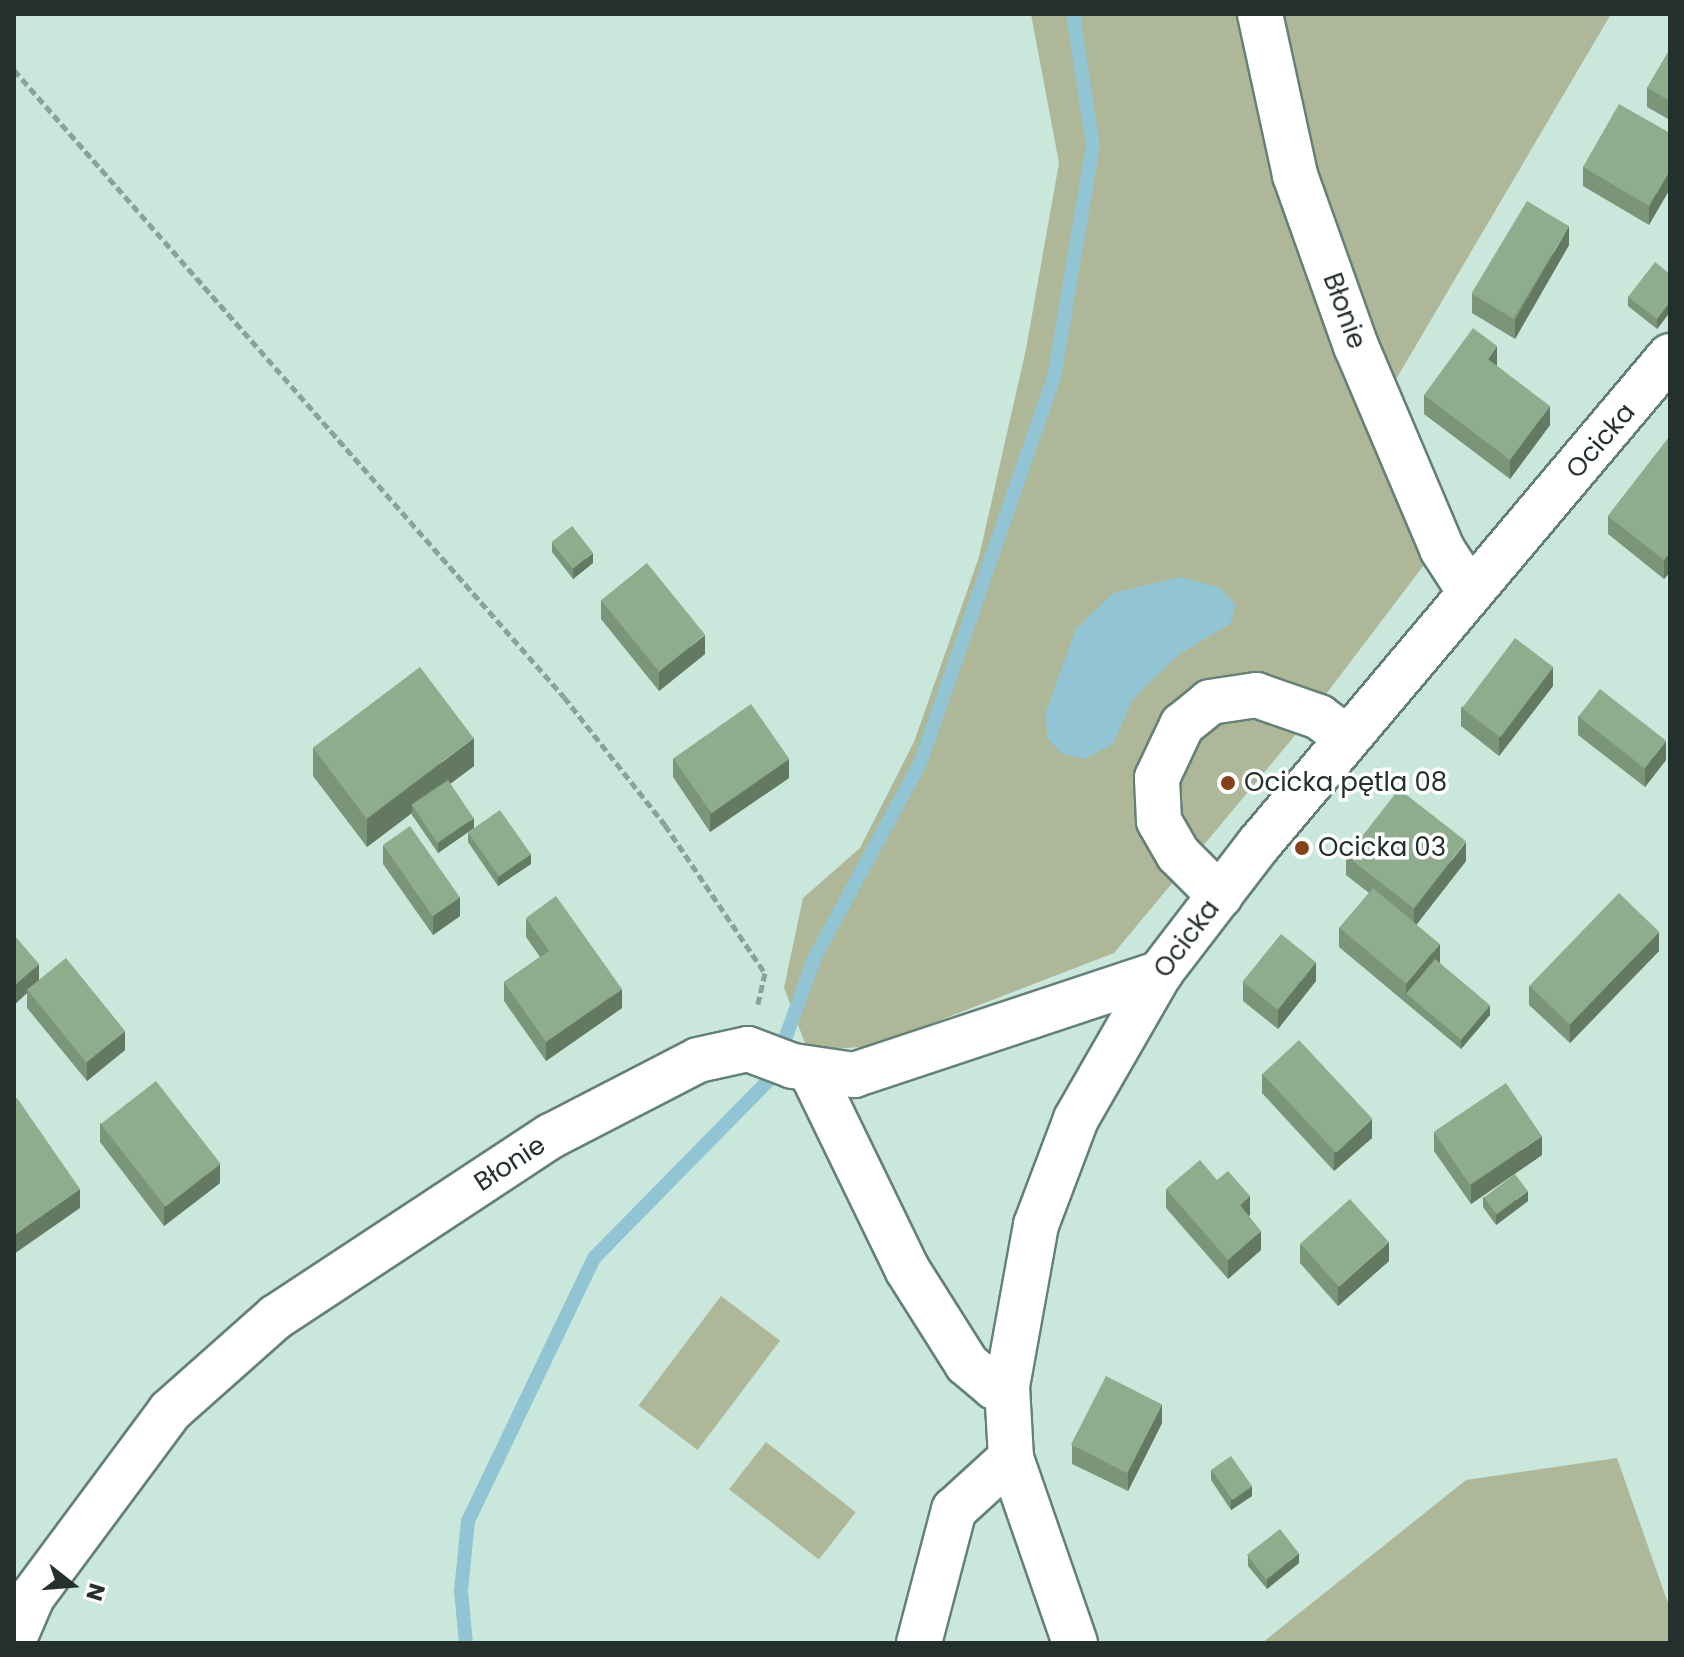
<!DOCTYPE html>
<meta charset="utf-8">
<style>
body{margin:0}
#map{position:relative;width:1684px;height:1657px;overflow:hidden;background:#c9e8db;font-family:Poppins,sans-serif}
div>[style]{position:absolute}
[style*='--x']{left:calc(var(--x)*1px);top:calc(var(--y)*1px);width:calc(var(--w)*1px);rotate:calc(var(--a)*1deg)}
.green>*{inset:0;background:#aeb797;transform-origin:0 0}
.water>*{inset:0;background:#91c5d4}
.stream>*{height:14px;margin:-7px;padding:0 7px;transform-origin:7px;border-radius:7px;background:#91c5d4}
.path>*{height:5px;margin-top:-2.5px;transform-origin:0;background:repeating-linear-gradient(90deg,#8aa298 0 8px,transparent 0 12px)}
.roads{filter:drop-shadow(2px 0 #658176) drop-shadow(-2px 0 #658176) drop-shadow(0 2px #658176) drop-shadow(0 -2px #658176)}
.minor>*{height:44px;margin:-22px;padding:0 22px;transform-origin:22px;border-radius:22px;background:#fff}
.wall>*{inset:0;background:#7a9578}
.shaded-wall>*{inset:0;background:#637962}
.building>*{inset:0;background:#8ead8c;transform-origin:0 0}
.dots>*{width:22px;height:22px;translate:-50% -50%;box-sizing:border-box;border:4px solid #fff;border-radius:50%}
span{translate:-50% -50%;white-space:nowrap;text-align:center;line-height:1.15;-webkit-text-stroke:7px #fff;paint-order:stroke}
.street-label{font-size:26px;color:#24302b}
.poi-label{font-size:26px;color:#24302b}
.left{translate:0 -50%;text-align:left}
.frame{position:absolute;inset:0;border:16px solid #24302b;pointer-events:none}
.north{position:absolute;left:32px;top:1545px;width:80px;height:80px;-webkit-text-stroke:6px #fff;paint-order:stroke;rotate:107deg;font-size:22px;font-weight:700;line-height:32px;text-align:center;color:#24302b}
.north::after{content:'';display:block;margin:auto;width:28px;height:36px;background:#24302b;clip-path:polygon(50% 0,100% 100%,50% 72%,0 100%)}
</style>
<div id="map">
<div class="green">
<i style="clip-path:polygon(1031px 14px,1611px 14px,1395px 381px,1452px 528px,1292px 739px,1114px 953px,873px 1046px,808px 1051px,784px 988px,803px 898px,860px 848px,914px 742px,979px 557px,1026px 349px,1059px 163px)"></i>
<i style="left:721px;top:1296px;width:74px;height:137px;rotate:37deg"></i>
<i style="left:766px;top:1442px;width:114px;height:60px;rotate:38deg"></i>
<i style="clip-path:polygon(1617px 1458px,1670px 1609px,1670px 1643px,1262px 1643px,1466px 1480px)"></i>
</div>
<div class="water">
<i style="clip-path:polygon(1180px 577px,1219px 587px,1236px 605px,1230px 624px,1178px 655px,1133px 699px,1113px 744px,1085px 759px,1063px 754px,1048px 740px,1045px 714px,1076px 629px,1113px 593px)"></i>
</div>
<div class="stream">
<i style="--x:784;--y:1042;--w:88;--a:-70.1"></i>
<i style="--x:814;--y:959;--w:225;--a:-61.6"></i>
<i style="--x:921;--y:761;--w:405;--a:-70.9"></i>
<i style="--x:1054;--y:378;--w:235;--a:-80.5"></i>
<i style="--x:1093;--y:146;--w:134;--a:-98.6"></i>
<i style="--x:466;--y:1643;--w:52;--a:-95.5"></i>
<i style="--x:461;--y:1591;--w:70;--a:-84.3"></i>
<i style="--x:468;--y:1521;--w:292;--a:-64.4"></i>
<i style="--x:594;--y:1258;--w:251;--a:-45.5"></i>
</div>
<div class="path">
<i style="--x:14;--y:70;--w:834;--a:48.74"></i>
<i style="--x:564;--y:697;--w:163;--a:51.7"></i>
<i style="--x:665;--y:825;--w:179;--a:56"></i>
<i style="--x:765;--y:973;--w:32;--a:103"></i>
</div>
<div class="roads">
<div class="minor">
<i style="--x:1260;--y:14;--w:165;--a:77.7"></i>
<i style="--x:1295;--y:175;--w:182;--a:70.4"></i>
<i style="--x:1356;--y:346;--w:220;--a:67"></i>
<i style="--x:1442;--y:549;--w:51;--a:56.9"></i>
<i style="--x:1220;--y:896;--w:59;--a:-135"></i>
<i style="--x:1178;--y:854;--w:38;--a:-120"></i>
<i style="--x:1159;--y:821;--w:43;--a:-92.7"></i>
<i style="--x:1157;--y:778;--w:59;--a:-64.7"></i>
<i style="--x:1182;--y:725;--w:36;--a:-39"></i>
<i style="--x:1210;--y:702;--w:47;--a:-8.7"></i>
<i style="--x:1256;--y:695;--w:67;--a:19.2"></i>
<i style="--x:1319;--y:717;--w:34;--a:37"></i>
<i style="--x:810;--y:1069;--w:222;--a:64.1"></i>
<i style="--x:907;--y:1269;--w:112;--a:57.7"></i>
<i style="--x:967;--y:1364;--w:35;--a:40"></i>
<i style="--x:994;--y:1387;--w:13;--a:-4"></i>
<i style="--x:14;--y:1639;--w:46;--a:-66.8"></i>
<i style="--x:32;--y:1597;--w:232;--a:-53.4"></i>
<i style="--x:170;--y:1411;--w:142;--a:-41.6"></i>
<i style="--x:276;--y:1317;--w:329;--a:-33.4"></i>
<i style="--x:551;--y:1136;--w:165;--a:-27.3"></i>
<i style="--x:698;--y:1060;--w:51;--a:-12.4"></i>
<i style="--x:748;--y:1049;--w:48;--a:20.7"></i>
<i style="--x:793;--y:1066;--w:62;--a:8.4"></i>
<i style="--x:854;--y:1075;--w:323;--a:-18.4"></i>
<i style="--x:919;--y:1643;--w:138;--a:-75.3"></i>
<i style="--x:954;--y:1510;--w:77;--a:-42.4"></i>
<i style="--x:1075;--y:1643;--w:196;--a:-109.1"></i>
<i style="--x:1011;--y:1458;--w:72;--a:-93.2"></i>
<i style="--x:1007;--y:1386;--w:164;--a:-79.8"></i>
<i style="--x:1036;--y:1225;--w:113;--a:-69.3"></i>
<i style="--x:1076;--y:1119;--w:168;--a:-60.1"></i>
<i style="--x:1160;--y:973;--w:163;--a:-52.5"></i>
<i style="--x:1259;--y:844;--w:638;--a:-49.9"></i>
</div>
</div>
<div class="wall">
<i style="clip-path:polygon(1670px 49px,1670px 120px,1647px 107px,1647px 88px)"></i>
<i style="clip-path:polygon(1670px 133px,1649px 225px,1583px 186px,1583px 167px)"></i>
<i style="clip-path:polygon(1569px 245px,1515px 339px,1472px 313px,1472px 294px)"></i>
<i style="clip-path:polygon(1670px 274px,1670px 312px,1657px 329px,1628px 306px,1628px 297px)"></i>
<i style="clip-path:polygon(1497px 365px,1497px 366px,1550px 425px,1510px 479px,1424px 414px,1424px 395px)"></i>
<i style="clip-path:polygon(1670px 436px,1670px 572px,1664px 579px,1608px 534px,1608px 516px)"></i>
<i style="clip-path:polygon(552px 542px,593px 563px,573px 579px,552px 552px)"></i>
<i style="clip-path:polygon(601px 600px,705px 654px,659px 691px,601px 619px)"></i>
<i style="clip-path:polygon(1553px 686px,1499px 756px,1461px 726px,1461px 707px)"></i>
<i style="clip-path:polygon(1578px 716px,1666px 760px,1645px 787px,1578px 735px)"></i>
<i style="clip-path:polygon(313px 748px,474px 766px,450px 784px,474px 828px,438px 853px,412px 815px,412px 813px,367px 847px,313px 776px)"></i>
<i style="clip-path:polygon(673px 758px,789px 778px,710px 832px,673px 777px)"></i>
<i style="clip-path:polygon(468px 833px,531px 864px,498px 886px,468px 842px)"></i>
<i style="clip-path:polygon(383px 845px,460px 916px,433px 935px,383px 864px)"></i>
<i style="clip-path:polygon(1346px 856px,1466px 861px,1416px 924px,1440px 963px,1490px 1015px,1461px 1049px,1339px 947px,1339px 928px,1369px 893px,1346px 875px)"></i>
<i style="clip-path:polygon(526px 918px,622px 1008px,546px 1061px,504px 1001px,504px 982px,540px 957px,526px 937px)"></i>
<i style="clip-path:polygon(14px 935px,39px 980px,125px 1050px,87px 1081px,27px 1008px,27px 993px,14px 1005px)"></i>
<i style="clip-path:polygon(1659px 951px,1570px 1043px,1529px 1005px,1529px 986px)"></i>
<i style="clip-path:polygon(1316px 981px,1278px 1029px,1243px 1001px,1243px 982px)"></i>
<i style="clip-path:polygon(1262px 1074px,1372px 1138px,1334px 1171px,1262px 1093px)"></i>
<i style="clip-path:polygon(100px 1123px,220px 1183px,164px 1226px,100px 1142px)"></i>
<i style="clip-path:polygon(1434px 1132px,1542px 1155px,1471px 1204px,1434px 1151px)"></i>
<i style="clip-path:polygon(1166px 1189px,1250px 1215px,1249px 1216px,1261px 1250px,1228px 1279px,1166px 1208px)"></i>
<i style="clip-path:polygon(1483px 1197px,1528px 1201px,1496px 1225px,1483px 1207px)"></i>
<i style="clip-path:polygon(1300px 1244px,1389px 1261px,1338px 1306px,1300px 1263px)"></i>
<i style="clip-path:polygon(1162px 1423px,1128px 1491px,1072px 1464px,1072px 1445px)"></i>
<i style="clip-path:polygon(1211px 1470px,1252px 1496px,1231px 1510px,1211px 1480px)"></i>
<i style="clip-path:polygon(1248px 1556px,1299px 1563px,1267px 1589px,1248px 1566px)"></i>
</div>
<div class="shaded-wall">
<i style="clip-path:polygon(1670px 170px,1670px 189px,1649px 225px,1649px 206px)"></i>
<i style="clip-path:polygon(1569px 226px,1569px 245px,1515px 339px,1515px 320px)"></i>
<i style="clip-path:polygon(1670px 302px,1670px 312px,1657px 329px,1657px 319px)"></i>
<i style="clip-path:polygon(1497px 346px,1497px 365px,1488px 378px,1488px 359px)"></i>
<i style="clip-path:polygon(1550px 406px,1550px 425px,1510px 479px,1510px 460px)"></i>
<i style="clip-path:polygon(593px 553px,593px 563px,573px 579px,573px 569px)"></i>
<i style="clip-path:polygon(1670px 553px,1670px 572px,1664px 579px,1664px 560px)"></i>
<i style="clip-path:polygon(705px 635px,705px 654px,659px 691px,659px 672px)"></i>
<i style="clip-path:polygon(1553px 667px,1553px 686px,1499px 756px,1499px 737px)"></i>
<i style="clip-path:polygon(474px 738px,474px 766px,415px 810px,412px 806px,412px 813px,367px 847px,367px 819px)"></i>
<i style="clip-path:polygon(1666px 741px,1666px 760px,1645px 787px,1645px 768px)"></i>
<i style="clip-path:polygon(789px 759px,789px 778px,710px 832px,710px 813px)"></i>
<i style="clip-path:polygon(474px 818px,474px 828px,438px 853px,438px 843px)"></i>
<i style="clip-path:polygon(1466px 842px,1466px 861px,1414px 928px,1414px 909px)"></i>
<i style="clip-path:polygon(531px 854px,531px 864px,498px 886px,498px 877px)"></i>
<i style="clip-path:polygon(460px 897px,460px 916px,433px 935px,433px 916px)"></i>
<i style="clip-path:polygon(1659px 932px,1659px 951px,1570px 1043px,1570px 1024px)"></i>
<i style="clip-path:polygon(1440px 944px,1440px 962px,1411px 997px,1406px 993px,1406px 984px)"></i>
<i style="clip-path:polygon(1316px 962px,1316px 981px,1278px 1029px,1278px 1010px)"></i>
<i style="clip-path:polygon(39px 964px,39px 984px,27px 989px,27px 993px,14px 1005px,14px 986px)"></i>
<i style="clip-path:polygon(622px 989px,622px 1008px,546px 1061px,546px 1042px)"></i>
<i style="clip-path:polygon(1490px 1005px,1490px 1015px,1461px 1049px,1461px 1039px)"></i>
<i style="clip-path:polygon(125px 1031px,125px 1050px,87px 1081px,87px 1062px)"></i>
<i style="clip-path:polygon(1372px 1119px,1372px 1138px,1334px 1171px,1334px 1152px)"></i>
<i style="clip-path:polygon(1542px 1136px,1542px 1155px,1471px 1204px,1471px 1185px)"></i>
<i style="clip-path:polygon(220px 1164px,220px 1183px,164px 1226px,164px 1207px)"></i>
<i style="clip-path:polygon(80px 1189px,80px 1208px,14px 1254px,14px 1235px)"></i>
<i style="clip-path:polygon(1528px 1191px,1528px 1201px,1496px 1225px,1496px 1215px)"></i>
<i style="clip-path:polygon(1250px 1196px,1250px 1215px,1240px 1224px,1240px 1205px)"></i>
<i style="clip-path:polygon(1261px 1231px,1261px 1250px,1228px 1279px,1228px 1260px)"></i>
<i style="clip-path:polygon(1389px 1242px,1389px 1261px,1338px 1306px,1338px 1287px)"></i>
<i style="clip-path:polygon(1162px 1404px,1162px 1423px,1128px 1491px,1128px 1472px)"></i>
<i style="clip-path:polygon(1252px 1486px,1252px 1496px,1231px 1510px,1231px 1500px)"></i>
<i style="clip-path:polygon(1299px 1553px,1299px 1563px,1267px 1589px,1267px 1580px)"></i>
</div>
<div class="building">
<i style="clip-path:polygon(1670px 49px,1670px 101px,1647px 88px)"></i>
<i style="clip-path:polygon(1619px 104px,1670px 133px,1670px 170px,1649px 206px,1583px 167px)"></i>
<i style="left:1527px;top:201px;width:49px;height:108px;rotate:31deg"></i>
<i style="clip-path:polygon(1655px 262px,1670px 274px,1670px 302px,1657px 319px,1628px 297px)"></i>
<i style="clip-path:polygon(1473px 328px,1497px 346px,1488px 359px,1550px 406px,1510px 460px,1424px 395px)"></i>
<i style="clip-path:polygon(1670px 436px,1670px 553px,1664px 560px,1608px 516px)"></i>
<i style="left:572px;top:526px;width:34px;height:26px;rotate:52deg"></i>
<i style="left:647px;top:563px;width:92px;height:59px;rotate:51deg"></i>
<i style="left:1515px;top:638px;width:48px;height:88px;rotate:37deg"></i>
<i style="left:420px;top:667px;width:89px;height:134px;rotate:53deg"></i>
<i style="left:1600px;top:689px;width:84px;height:35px;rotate:38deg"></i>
<i style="left:751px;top:704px;width:67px;height:95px;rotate:55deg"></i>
<i style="left:448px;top:780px;width:46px;height:44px;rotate:56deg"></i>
<i style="left:1399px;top:789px;width:85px;height:85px;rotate:38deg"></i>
<i style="left:500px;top:810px;width:54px;height:39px;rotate:55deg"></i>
<i style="left:410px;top:826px;width:87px;height:33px;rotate:55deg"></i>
<i style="left:1373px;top:888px;width:87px;height:52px;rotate:40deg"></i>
<i style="left:1619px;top:893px;width:56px;height:129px;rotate:44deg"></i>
<i style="clip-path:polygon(556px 896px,622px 989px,546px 1042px,504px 982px,549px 951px,526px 918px)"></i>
<i style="left:1281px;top:934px;width:45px;height:61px;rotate:39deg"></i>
<i style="clip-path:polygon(14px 935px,39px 964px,14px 986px)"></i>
<i style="left:66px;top:958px;width:94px;height:50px;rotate:51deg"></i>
<i style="left:1435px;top:959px;width:72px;height:45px;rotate:40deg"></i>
<i style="left:1299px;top:1040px;width:108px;height:50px;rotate:47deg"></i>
<i style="left:156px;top:1081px;width:105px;height:70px;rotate:52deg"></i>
<i style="left:1506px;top:1083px;width:64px;height:87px;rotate:56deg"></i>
<i style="clip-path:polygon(17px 1098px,80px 1189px,14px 1235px,14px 1100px)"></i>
<i style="clip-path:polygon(1200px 1160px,1217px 1180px,1228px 1171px,1250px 1196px,1240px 1205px,1261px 1231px,1228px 1260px,1166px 1189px)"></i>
<i style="left:1515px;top:1174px;width:21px;height:39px;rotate:53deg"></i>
<i style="left:1350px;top:1199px;width:58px;height:67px;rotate:48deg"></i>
<i style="left:1106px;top:1376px;width:63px;height:77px;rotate:27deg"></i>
<i style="left:1231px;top:1456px;width:37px;height:24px;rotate:55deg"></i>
<i style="left:1280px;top:1529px;width:31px;height:42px;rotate:52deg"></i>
</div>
<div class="dots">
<i style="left:1228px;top:783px;background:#86401b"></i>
<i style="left:1302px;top:848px;background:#86401b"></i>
</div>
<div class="street-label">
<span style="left:1344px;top:311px;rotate:70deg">Błonie</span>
<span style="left:1601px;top:441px;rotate:-49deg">Ocicka</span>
<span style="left:1187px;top:939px;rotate:-53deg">Ocicka</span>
<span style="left:510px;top:1164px;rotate:-33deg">Błonie</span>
</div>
<div class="poi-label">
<span class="left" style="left:1244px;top:783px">Ocicka pętla 08</span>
<span class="left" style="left:1318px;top:848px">Ocicka 03</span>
</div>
<div class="frame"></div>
<div class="north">N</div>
</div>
